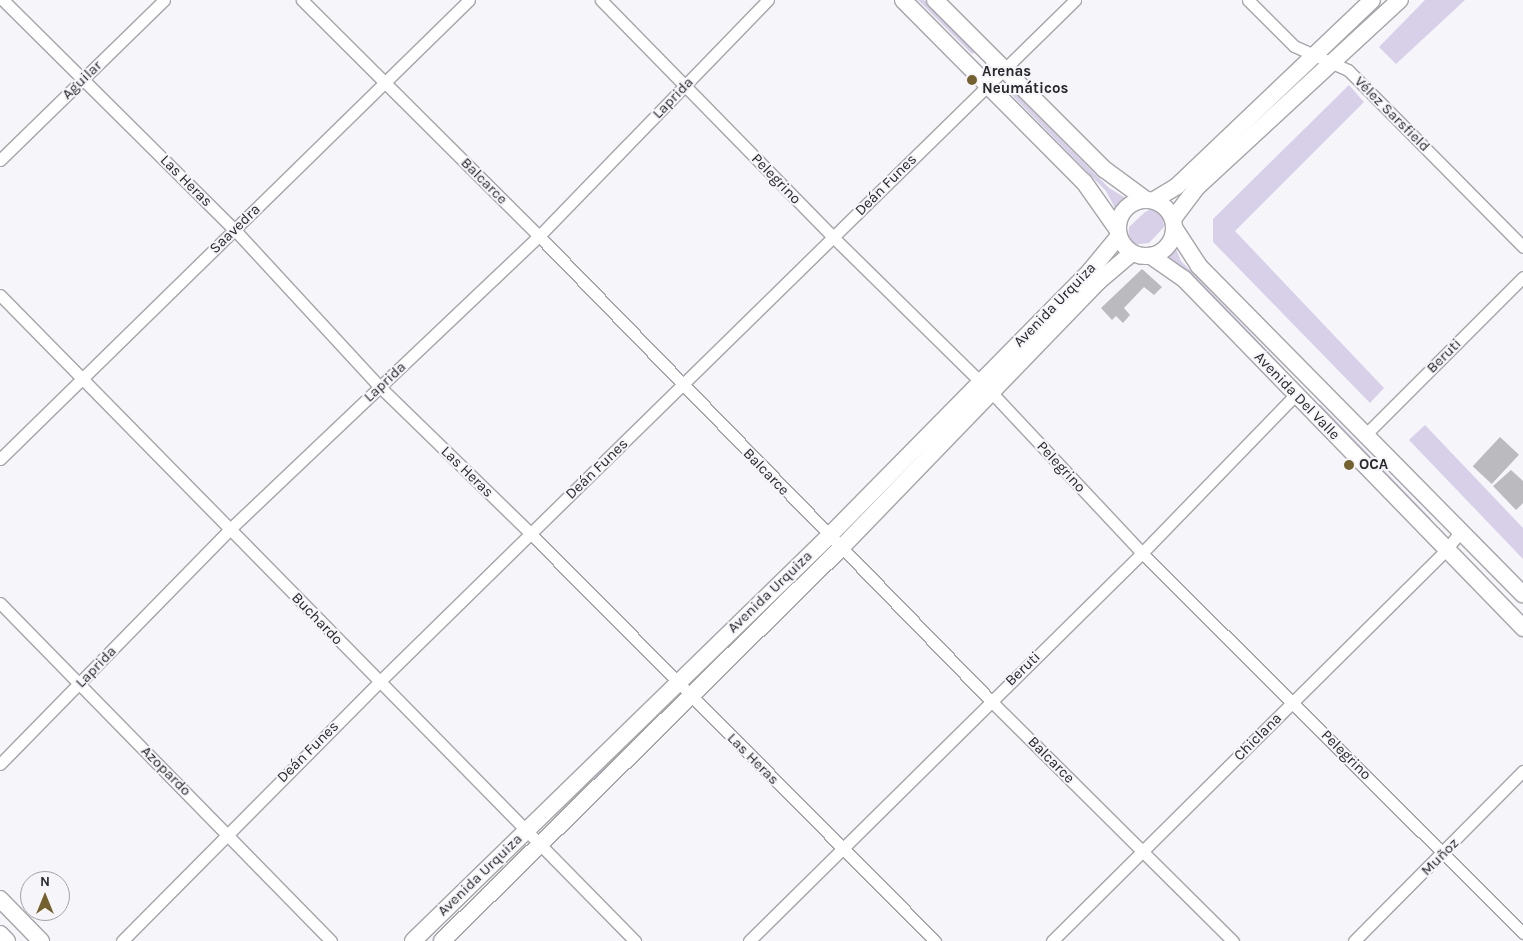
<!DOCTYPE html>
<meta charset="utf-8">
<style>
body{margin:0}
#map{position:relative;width:1523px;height:941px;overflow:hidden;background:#f6f5fa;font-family:Karla,sans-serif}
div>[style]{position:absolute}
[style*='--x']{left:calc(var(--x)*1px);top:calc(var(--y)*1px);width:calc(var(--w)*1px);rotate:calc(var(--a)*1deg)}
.green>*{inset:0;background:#d8cfe9;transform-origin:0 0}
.building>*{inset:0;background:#bbbabf;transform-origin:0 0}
.roads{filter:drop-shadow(1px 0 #a7a5aa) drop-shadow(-1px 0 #a7a5aa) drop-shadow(0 1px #a7a5aa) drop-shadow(0 -1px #a7a5aa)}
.street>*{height:11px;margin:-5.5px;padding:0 5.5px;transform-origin:5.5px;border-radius:5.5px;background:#fff}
.secondary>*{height:16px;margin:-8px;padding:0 8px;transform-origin:8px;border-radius:8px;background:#fff}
.secondary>.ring{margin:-8px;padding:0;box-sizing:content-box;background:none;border:16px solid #fff;border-radius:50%}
.dots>*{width:14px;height:14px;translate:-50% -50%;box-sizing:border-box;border:2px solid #f6f5fa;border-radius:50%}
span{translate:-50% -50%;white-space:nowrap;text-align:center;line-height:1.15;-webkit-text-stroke:4px #f6f5fa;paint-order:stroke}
.poi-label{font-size:15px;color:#282729;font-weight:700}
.left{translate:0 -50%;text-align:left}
.street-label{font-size:15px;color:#282729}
.north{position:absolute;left:20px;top:871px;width:50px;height:50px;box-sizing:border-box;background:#f6f5fa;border:1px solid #a4a3a6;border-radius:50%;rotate:0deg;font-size:14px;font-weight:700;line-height:20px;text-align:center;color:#282729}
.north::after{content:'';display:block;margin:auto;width:18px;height:22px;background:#736230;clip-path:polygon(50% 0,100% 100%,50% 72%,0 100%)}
</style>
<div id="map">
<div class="green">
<i style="clip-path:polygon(918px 0,924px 0,975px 52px,972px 54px)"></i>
<i style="clip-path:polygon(1425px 0,1465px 0,1396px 64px,1379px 47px)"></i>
<i style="clip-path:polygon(1007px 85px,1109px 188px,1129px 200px,1117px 212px,1106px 191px,1004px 87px)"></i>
<i style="clip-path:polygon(1349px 85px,1364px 102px,1235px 231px,1384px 388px,1370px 403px,1213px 242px,1213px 219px)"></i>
<i style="clip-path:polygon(1152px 209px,1163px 215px,1164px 227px,1149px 243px,1133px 245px,1128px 239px,1129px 227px,1145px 212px)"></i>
<i style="clip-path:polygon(1174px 244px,1181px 261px,1284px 368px,1281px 370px,1178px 264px,1161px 257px)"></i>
<i style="left:1320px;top:404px;width:160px;height:4px;rotate:46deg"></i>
<i style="clip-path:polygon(1425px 425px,1523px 528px,1523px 559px,1409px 440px)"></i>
<i style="left:664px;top:707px;width:3px;height:155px;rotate:45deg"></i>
</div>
<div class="building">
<i style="clip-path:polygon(1142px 269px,1162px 287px,1154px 295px,1144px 287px,1124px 308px,1130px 315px,1123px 323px,1116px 316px,1112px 320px,1101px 308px)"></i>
<i style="left:1500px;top:437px;width:26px;height:40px;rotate:43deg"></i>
<i style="clip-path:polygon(1511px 470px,1523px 481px,1523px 503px,1516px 510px,1493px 486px)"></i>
</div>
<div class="roads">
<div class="street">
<i style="--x:3;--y:0;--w:325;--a:44.8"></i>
<i style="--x:234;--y:229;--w:215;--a:47.3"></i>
<i style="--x:380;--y:387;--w:209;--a:44.2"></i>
<i style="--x:530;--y:533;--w:575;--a:45.21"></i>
<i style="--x:302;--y:0;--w:334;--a:44.9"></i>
<i style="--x:539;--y:236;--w:648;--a:45.81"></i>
<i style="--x:991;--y:701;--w:341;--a:44.8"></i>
<i style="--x:601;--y:0;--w:332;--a:45.6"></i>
<i style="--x:833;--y:237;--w:223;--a:44.5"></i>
<i style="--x:992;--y:393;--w:219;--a:46.8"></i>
<i style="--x:1142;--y:553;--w:538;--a:44.92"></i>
<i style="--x:1248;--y:0;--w:65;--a:45"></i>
<i style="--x:1294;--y:46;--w:59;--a:24"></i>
<i style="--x:1348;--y:70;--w:249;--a:45.3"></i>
<i style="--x:0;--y:160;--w:229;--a:-44.3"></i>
<i style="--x:0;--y:295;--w:906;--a:45.49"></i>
<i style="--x:1366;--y:434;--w:222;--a:-45"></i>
<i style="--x:0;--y:459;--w:656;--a:-44.38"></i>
<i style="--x:0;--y:603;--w:473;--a:45.6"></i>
<i style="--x:0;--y:764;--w:329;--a:-45.6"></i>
<i style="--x:230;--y:529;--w:426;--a:-43.5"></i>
<i style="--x:539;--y:236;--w:329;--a:-45.9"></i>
<i style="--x:122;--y:941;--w:363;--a:-45.2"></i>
<i style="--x:378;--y:683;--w:976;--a:-44.42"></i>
<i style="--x:749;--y:941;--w:552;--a:-44.63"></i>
<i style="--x:1142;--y:553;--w:220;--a:-45.9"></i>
<i style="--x:1052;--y:941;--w:555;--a:-44.78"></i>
<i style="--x:1446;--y:550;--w:24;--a:-52"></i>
<i style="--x:1354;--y:941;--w:240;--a:-45.2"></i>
</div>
<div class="secondary">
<i style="--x:903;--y:0;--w:257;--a:45.2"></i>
<i style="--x:1084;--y:182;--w:57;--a:54.9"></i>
<i style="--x:935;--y:0;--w:239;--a:45"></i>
<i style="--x:1104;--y:169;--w:51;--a:36.2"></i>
<i class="ring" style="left:1118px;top:200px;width:40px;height:40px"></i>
<i style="--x:1154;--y:200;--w:27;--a:-31"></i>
<i style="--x:1177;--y:186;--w:269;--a:-43.6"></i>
<i style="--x:1173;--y:219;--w:40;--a:-53"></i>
<i style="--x:1197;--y:187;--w:276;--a:-42.7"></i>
<i style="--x:1175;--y:229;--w:44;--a:57"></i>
<i style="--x:1199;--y:266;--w:461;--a:45.4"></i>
<i style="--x:1151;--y:256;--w:40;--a:34.9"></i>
<i style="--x:1184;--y:279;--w:487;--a:45.8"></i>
<i style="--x:0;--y:899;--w:59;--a:45.7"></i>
<i style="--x:0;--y:934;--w:10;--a:45"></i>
<i style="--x:413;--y:941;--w:581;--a:-44.23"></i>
<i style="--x:829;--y:536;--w:372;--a:-45.4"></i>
<i style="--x:1090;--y:271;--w:45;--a:-50.4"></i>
<i style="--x:442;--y:941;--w:560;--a:-44.57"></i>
<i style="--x:841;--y:548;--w:371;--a:-46"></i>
<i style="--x:1099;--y:281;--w:43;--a:-40.3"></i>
</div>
</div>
<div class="dots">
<i style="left:972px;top:80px;background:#736230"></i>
<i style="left:1349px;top:465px;background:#736230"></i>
</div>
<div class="poi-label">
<span class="left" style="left:982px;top:80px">Arenas<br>Neumáticos</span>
<span class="left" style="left:1359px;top:465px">OCA</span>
</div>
<div class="street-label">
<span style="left:82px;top:80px;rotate:-44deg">Aguilar</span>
<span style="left:673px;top:98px;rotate:-46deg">Laprida</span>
<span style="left:1392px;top:114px;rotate:45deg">Vélez Sarsfield</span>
<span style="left:776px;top:179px;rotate:46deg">Pelegrino</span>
<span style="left:186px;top:181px;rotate:45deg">Las Heras</span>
<span style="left:484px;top:181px;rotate:45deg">Balcarce</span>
<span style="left:886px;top:185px;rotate:-45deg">Deán Funes</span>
<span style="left:235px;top:229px;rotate:-44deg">Saavedra</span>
<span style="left:1055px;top:305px;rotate:-46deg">Avenida Urquiza</span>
<span style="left:1444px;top:356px;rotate:-45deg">Beruti</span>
<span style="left:385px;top:382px;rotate:-43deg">Laprida</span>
<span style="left:1297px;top:396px;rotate:46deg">Avenida Del Valle</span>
<span style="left:1061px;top:467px;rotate:47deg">Pelegrino</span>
<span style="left:597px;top:469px;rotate:-44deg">Deán Funes</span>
<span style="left:467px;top:472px;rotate:44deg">Las Heras</span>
<span style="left:766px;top:472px;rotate:46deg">Balcarce</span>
<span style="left:770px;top:592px;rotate:-44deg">Avenida Urquiza</span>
<span style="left:317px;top:619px;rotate:46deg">Buchardo</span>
<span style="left:96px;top:667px;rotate:-46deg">Laprida</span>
<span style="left:1023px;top:669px;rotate:-44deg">Beruti</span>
<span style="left:1258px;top:737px;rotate:-45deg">Chiclana</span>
<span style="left:308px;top:752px;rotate:-45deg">Deán Funes</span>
<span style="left:1346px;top:755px;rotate:45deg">Pelegrino</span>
<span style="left:753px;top:759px;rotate:45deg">Las Heras</span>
<span style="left:1051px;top:760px;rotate:45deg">Balcarce</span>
<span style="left:166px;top:771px;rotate:45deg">Azopardo</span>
<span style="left:1440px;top:857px;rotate:-45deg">Muñoz</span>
<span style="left:480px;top:875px;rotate:-44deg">Avenida Urquiza</span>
</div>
<div class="north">N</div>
</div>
